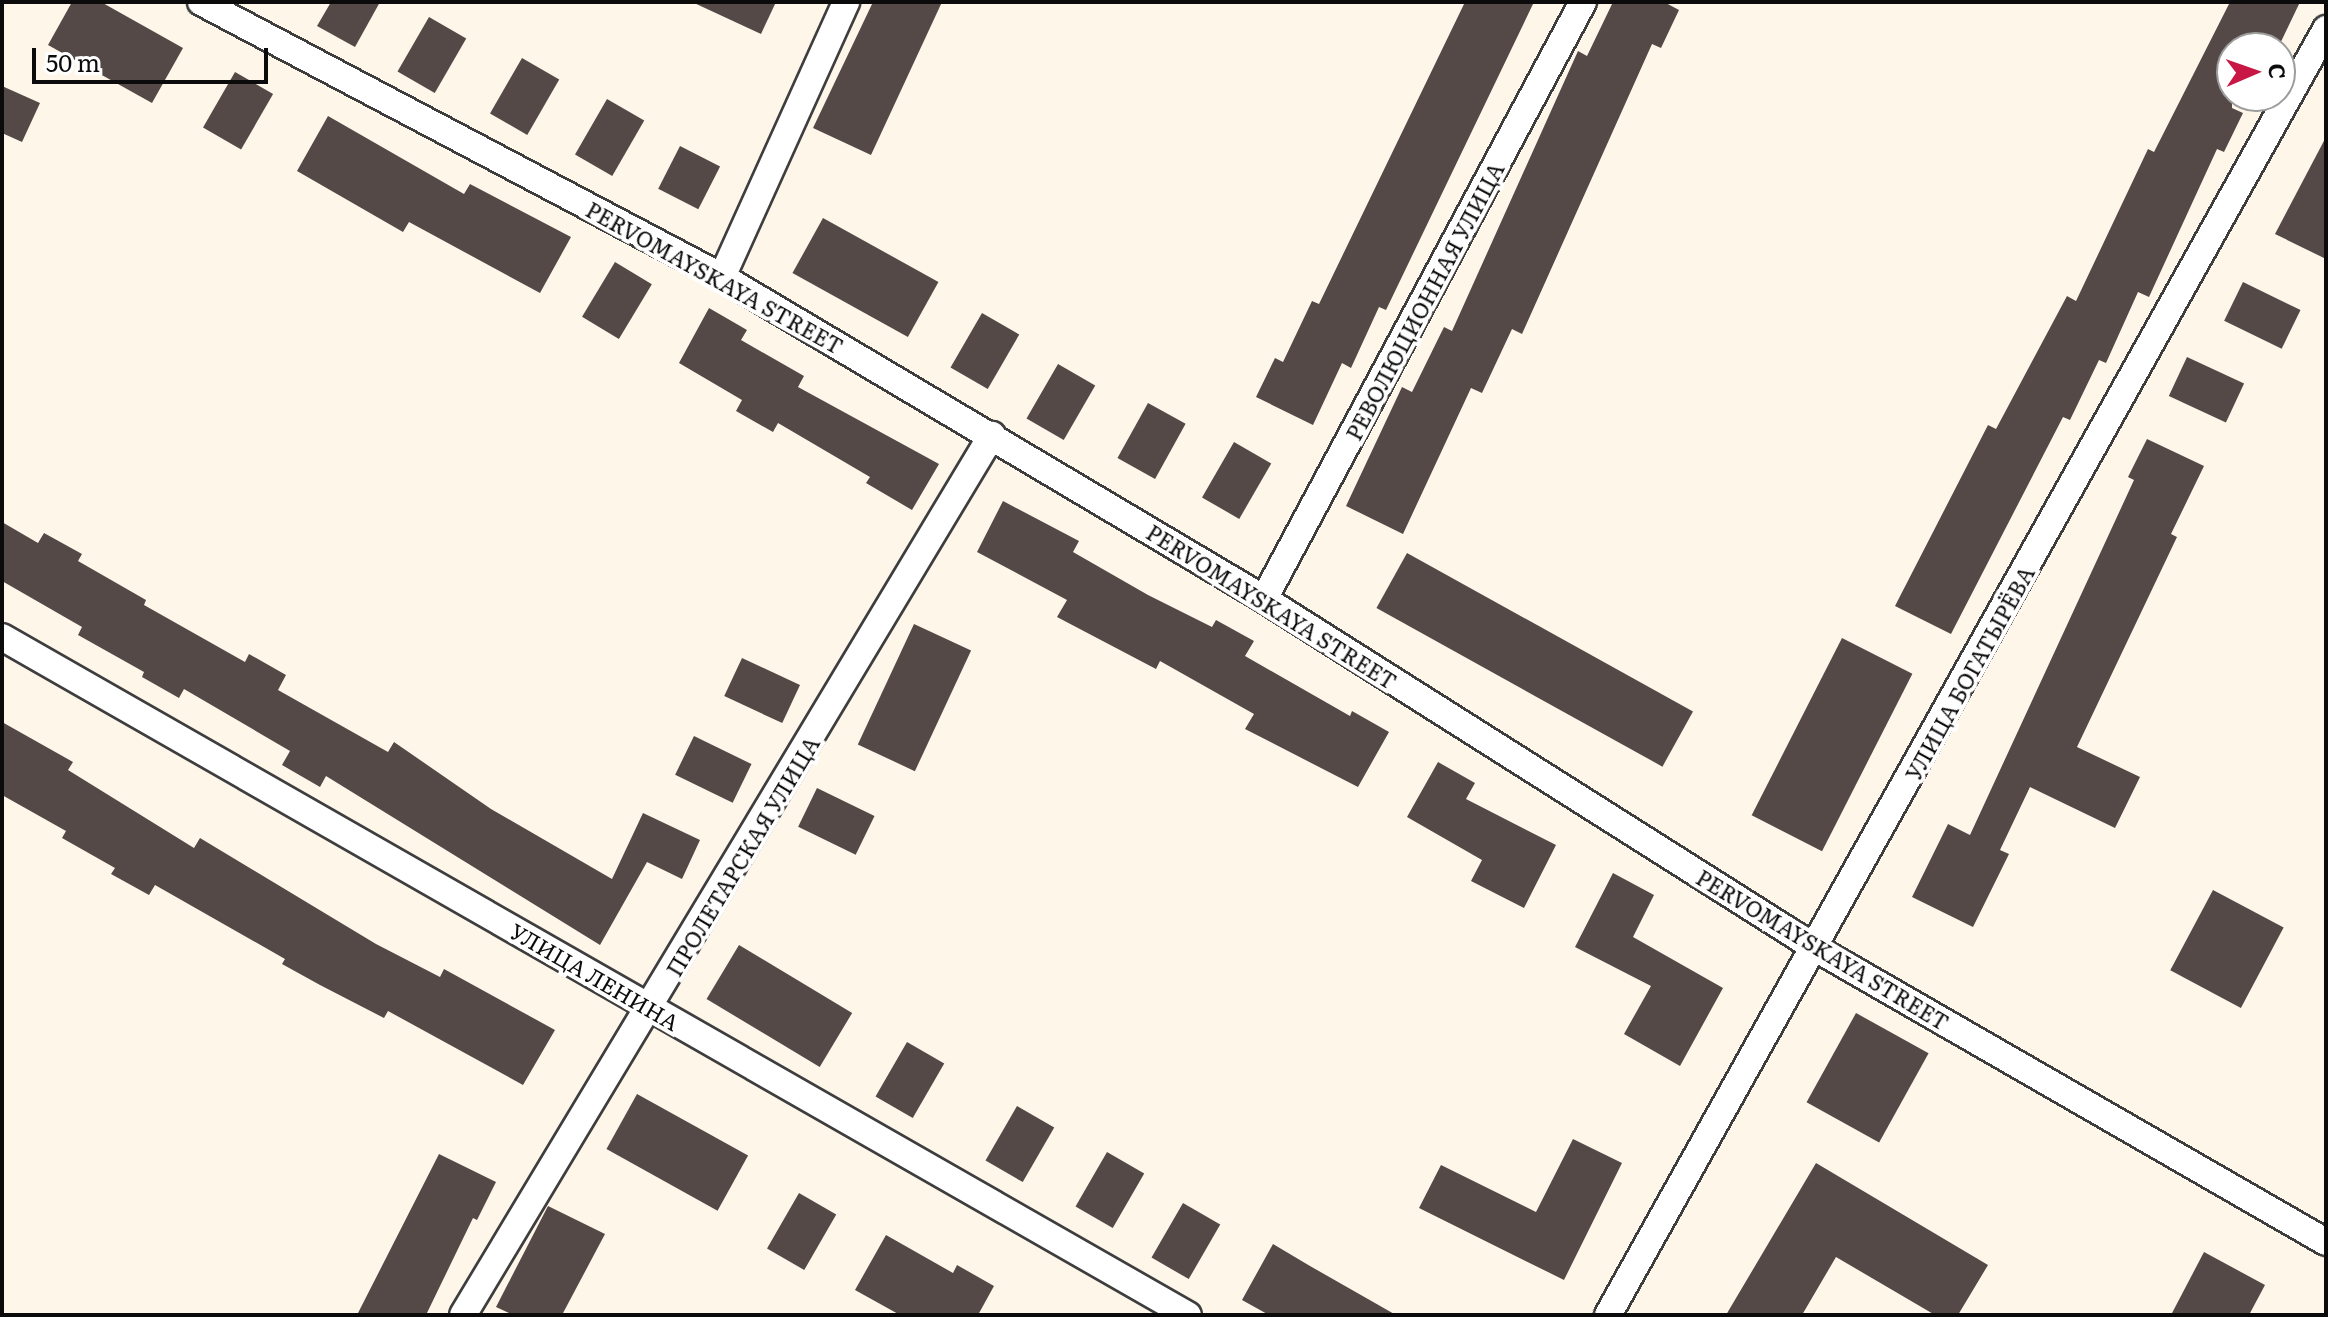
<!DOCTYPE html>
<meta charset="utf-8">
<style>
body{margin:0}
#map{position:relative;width:2328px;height:1317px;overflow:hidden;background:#fff6ea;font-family:Literata,serif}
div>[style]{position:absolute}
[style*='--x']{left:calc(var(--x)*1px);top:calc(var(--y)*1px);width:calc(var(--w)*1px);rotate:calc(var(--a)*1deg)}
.building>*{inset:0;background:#554947;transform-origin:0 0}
.roads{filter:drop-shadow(2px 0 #3e3e3e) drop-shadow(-2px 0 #3e3e3e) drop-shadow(0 2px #3e3e3e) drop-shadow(0 -2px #3e3e3e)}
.minor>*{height:26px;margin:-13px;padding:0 13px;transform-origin:13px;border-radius:13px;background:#fff}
span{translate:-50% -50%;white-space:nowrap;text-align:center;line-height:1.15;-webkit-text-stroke:8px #fff;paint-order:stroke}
.street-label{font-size:22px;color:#0b0b0b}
.frame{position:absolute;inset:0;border:4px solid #0b0b0b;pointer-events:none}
.north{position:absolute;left:2216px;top:32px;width:80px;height:80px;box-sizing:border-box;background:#fff;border:2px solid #9d9d9d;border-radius:50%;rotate:88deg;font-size:22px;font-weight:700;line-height:32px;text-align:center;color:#0b0b0b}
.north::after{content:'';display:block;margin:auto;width:28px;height:36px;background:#c81744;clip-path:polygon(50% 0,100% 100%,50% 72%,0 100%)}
.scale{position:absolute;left:32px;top:48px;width:236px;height:36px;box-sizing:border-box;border:4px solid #0b0b0b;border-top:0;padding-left:10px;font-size:24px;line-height:28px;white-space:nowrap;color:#0b0b0b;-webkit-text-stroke:6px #fff;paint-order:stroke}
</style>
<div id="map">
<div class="building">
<i style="clip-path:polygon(72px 2px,101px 2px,183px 48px,152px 103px,48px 45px)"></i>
<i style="clip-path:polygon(331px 2px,380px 2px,355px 47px,317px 26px)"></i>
<i style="clip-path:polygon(692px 2px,776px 2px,761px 34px)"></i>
<i style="clip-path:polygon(873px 2px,942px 2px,871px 155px,813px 128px)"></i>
<i style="clip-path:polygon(1465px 2px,1534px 2px,1386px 310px,1379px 307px,1351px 368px,1342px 363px,1313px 425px,1256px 397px,1275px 358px,1283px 362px,1312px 301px,1319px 304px)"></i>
<i style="clip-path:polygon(1613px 2px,1664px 2px,1679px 10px,1661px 48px,1652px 44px,1522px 334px,1512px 329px,1482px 393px,1471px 388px,1403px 534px,1346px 506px,1402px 387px,1412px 392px,1444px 327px,1452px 331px,1578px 51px,1587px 56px)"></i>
<i style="clip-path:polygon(2230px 2px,2300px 2px,2278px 48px,2232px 48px,2232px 108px,2243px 113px,2224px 152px,2217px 149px,2149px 297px,2138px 292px,2106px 363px,2099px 360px,2070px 420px,2063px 417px,1951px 634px,1895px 606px,1988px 425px,1996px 429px,2067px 296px,2076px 301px,2148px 149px,2154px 152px)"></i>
<i style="left:429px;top:17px;width:43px;height:63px;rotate:30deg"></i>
<i style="left:522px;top:58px;width:43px;height:64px;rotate:30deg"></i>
<i style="left:235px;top:72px;width:44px;height:64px;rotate:30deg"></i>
<i style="clip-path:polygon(2px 86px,40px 103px,22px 142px,2px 133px)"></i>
<i style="left:607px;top:99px;width:43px;height:64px;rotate:30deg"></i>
<i style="clip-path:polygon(328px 116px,464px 194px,470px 184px,571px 237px,540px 293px,409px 222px,403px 232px,297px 171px)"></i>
<i style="clip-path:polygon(2326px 137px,2326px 259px,2275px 234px)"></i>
<i style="left:680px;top:146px;width:45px;height:48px;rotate:27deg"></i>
<i style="left:823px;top:218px;width:132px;height:63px;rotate:29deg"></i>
<i style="left:615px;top:262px;width:43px;height:64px;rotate:31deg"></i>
<i style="left:2243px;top:282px;width:64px;height:43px;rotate:26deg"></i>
<i style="clip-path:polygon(709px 308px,747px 330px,741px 340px,804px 376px,798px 387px,939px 464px,912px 510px,866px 483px,870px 477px,778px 423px,773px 432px,736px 411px,742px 400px,679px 363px)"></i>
<i style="left:982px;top:313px;width:43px;height:63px;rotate:30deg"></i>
<i style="left:2187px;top:357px;width:63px;height:43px;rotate:25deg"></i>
<i style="left:1058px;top:364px;width:43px;height:63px;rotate:30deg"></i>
<i style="left:1148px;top:403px;width:43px;height:63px;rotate:29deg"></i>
<i style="clip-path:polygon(2147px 439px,2204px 466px,2171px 534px,2177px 537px,2077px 747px,2140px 777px,2115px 828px,2030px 787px,2000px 850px,2009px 854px,1973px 927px,1912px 897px,1948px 824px,1970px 835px,2134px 480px,2128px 477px)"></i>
<i style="left:1234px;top:442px;width:43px;height:64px;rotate:30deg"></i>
<i style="clip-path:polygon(1003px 501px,1079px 541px,1073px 552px,1148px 595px,1212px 627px,1216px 620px,1254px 641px,1245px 656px,1350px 716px,1352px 711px,1389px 732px,1358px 787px,1245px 729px,1254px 714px,1160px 661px,1156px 669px,1057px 617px,1067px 600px,977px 552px)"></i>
<i style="clip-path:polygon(2px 522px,38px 543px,44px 533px,82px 554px,78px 561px,146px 600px,144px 605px,245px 662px,249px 654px,286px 675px,278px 690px,388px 752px,394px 742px,491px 809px,612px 879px,643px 813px,700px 840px,682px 879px,647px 862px,600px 945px,326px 776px,320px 787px,282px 765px,290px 751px,184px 689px,179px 698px,142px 677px,144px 672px,78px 635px,82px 627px,2px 581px)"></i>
<i style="left:1407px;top:553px;width:327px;height:63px;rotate:29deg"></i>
<i style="left:914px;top:624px;width:63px;height:133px;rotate:25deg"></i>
<i style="left:1842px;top:638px;width:79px;height:199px;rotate:27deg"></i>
<i style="left:742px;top:658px;width:64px;height:42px;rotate:25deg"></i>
<i style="clip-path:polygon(2px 722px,73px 762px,68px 770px,194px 848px,200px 838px,376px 944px,440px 977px,444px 969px,555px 1030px,523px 1085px,388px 1011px,384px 1018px,320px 985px,282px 964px,285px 959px,155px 885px,149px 895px,111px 874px,115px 868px,62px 838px,66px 831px,2px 795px)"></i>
<i style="left:694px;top:736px;width:64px;height:43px;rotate:26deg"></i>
<i style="clip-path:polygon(1438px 762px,1475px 783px,1466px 799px,1556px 845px,1524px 908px,1471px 881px,1482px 860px,1407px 817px)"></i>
<i style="left:817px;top:788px;width:64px;height:43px;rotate:26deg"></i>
<i style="clip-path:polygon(1613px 873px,1654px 895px,1633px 937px,1723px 988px,1680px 1066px,1624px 1034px,1651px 986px,1575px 947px)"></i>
<i style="left:2213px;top:890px;width:80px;height:91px;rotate:28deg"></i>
<i style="left:739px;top:945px;width:132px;height:63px;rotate:31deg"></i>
<i style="left:1856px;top:1013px;width:83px;height:102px;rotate:29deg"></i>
<i style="left:907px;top:1042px;width:43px;height:63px;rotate:30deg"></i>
<i style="left:637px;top:1094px;width:127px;height:63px;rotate:29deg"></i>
<i style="left:1017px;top:1106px;width:43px;height:63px;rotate:30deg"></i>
<i style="clip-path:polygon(1573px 1139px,1622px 1163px,1564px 1280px,1419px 1208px,1441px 1165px,1536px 1212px)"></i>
<i style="left:1107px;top:1152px;width:43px;height:63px;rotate:30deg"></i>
<i style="clip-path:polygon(439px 1154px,496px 1182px,477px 1220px,473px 1218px,426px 1315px,357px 1315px)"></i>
<i style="clip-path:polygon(1816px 1163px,1988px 1265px,1958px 1315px,1935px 1315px,1836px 1257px,1802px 1315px,1726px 1315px)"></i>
<i style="left:799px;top:1193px;width:43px;height:64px;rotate:30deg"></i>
<i style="left:1183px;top:1203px;width:43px;height:63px;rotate:30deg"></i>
<i style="clip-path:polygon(548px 1206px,605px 1234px,562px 1315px,513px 1315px,496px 1307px)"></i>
<i style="clip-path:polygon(886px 1235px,953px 1273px,957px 1265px,994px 1286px,978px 1315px,900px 1315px,855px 1290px)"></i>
<i style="clip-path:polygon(1273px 1244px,1310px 1266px,1396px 1315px,1269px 1315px,1242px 1300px)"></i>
<i style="clip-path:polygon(2204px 1252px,2265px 1285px,2249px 1315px,2171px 1315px)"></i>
</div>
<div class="roads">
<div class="minor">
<i style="--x:201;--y:2;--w:589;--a:27.83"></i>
<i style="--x:722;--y:277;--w:630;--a:30.71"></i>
<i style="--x:1264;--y:599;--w:654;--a:32.33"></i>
<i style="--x:1817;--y:949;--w:587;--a:29.93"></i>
<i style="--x:722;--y:277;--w:302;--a:-65.7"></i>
<i style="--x:1264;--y:599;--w:677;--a:-61.88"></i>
<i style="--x:2;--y:637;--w:1366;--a:29.76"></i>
<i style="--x:463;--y:1315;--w:1027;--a:-58.99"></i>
<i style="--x:1608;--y:1315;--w:1473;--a:-60.82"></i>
</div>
</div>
<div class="street-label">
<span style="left:715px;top:277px;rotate:29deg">PERVOMAYSKAYA STREET</span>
<span style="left:1424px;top:301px;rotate:-62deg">РЕВОЛЮЦИОННАЯ УЛИЦА</span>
<span style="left:1272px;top:606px;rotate:32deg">PERVOMAYSKAYA STREET</span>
<span style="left:1969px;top:673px;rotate:-61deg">УЛИЦА БОГАТЫРЁВА</span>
<span style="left:742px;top:856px;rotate:-59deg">ПРОЛЕТАРСКАЯ УЛИЦА</span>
<span style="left:1823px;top:949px;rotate:31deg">PERVOMAYSKAYA STREET</span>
<span style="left:595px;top:976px;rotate:30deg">УЛИЦА ЛЕНИНА</span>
</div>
<div class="frame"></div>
<div class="north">С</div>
<div class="scale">50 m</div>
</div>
